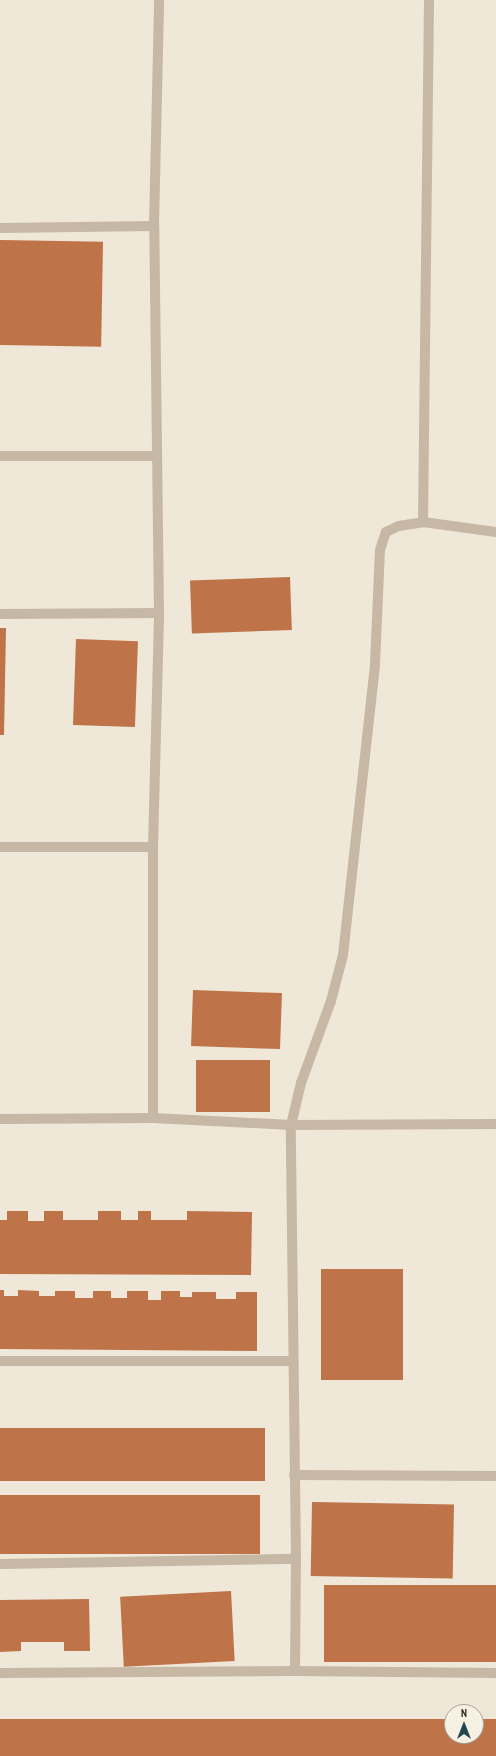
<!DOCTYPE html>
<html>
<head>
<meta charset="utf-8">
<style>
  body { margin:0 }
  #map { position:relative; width:496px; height:1756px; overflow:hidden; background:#efe7d8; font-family:"PT Sans Narrow",sans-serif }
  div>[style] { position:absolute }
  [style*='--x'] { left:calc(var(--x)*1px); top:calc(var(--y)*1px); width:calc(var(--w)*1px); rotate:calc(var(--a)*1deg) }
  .building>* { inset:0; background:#be7348; transform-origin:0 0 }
  .minor>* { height:10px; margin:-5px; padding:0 5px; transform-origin:5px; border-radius:5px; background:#c6b8a5 }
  span { translate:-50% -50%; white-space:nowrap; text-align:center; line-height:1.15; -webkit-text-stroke:3px #f7f1e4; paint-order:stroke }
  .north { position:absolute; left:444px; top:1704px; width:40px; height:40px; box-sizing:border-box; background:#f7f1e4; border:1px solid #a8a298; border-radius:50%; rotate:0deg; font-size:11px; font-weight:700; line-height:16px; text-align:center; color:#322b26 }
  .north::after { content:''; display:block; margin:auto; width:14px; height:18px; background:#1f4751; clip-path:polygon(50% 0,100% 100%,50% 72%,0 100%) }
</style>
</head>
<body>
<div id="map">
  <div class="building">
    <i style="left:0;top:240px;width:103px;height:105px;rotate:1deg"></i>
    <i style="left:290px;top:577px;width:53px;height:100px;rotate:88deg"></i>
    <i style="clip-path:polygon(0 628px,6px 628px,4px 735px,0 735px)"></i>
    <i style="left:76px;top:639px;width:62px;height:86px;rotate:2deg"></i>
    <i style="left:193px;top:990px;width:89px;height:56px;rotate:2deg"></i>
    <i style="left:196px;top:1060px;width:74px;height:52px"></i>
    <i style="clip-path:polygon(7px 1211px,28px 1211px,28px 1221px,44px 1221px,44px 1211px,63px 1211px,63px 1220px,98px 1220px,98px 1211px,121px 1211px,121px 1220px,138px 1220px,138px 1211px,151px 1211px,151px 1220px,187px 1220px,187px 1211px,252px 1212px,251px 1275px,0 1274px,0 1220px,7px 1220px)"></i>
    <i style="left:321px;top:1269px;width:82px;height:111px"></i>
    <i style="clip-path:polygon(0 1290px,4px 1290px,4px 1296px,18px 1296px,18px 1290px,39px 1291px,39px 1296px,55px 1296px,55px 1291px,75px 1291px,75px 1298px,93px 1298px,93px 1291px,111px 1291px,111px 1298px,127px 1298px,127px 1291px,148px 1291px,148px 1300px,161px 1300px,161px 1291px,180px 1291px,180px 1297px,192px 1297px,192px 1292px,216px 1292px,216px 1299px,236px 1299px,236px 1292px,257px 1292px,257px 1351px,0 1349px)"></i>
    <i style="left:0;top:1428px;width:265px;height:53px"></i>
    <i style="left:0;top:1495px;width:260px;height:59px"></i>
    <i style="left:312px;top:1502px;width:142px;height:74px;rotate:1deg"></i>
    <i style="left:324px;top:1585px;width:172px;height:77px"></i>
    <i style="left:231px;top:1591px;width:70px;height:111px;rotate:87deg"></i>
    <i style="clip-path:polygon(89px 1599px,90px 1651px,64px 1651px,64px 1642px,21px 1642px,21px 1651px,0 1652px,0 1600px)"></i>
    <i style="clip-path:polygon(0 1719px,452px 1719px,452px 1736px,476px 1736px,476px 1719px,496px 1719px,496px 1756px,0 1756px)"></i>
  </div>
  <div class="minor">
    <i style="--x:0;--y:228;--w:154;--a:-0.7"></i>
    <i style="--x:0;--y:456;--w:157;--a:0"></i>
    <i style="--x:423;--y:522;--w:522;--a:-89.34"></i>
    <i style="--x:0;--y:614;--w:159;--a:-0.4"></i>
    <i style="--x:0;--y:847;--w:153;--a:0"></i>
    <i style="--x:153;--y:1118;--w:271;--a:-90"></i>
    <i style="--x:153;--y:847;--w:234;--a:-88.5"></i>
    <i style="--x:159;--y:613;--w:387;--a:-90.7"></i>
    <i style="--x:154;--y:226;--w:226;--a:-88.7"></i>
    <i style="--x:0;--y:1119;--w:153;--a:-0.4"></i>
    <i style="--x:153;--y:1118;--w:138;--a:2.9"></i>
    <i style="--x:291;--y:1125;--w:205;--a:-0.3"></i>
    <i style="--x:0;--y:1361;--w:293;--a:0"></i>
    <i style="--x:294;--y:1475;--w:202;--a:0.3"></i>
    <i style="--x:0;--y:1564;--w:296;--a:-1"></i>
    <i style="--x:295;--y:1671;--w:112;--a:-89.5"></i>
    <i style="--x:296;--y:1559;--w:434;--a:-90.7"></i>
    <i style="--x:291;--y:1125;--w:43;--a:-76.6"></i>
    <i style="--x:301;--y:1083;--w:87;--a:-69.9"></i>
    <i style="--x:331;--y:1001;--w:48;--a:-75.4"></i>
    <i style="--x:343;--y:955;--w:293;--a:-83.7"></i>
    <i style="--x:375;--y:664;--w:114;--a:-87.5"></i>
    <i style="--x:380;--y:550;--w:19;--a:-72"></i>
    <i style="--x:386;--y:532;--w:14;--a:-25"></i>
    <i style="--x:399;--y:526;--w:24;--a:-9"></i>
    <i style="--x:423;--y:522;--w:74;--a:7.8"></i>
    <i style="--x:0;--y:1673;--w:295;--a:-0.4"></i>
    <i style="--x:295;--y:1671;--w:201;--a:0.6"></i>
  </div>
  <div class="north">N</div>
</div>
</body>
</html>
